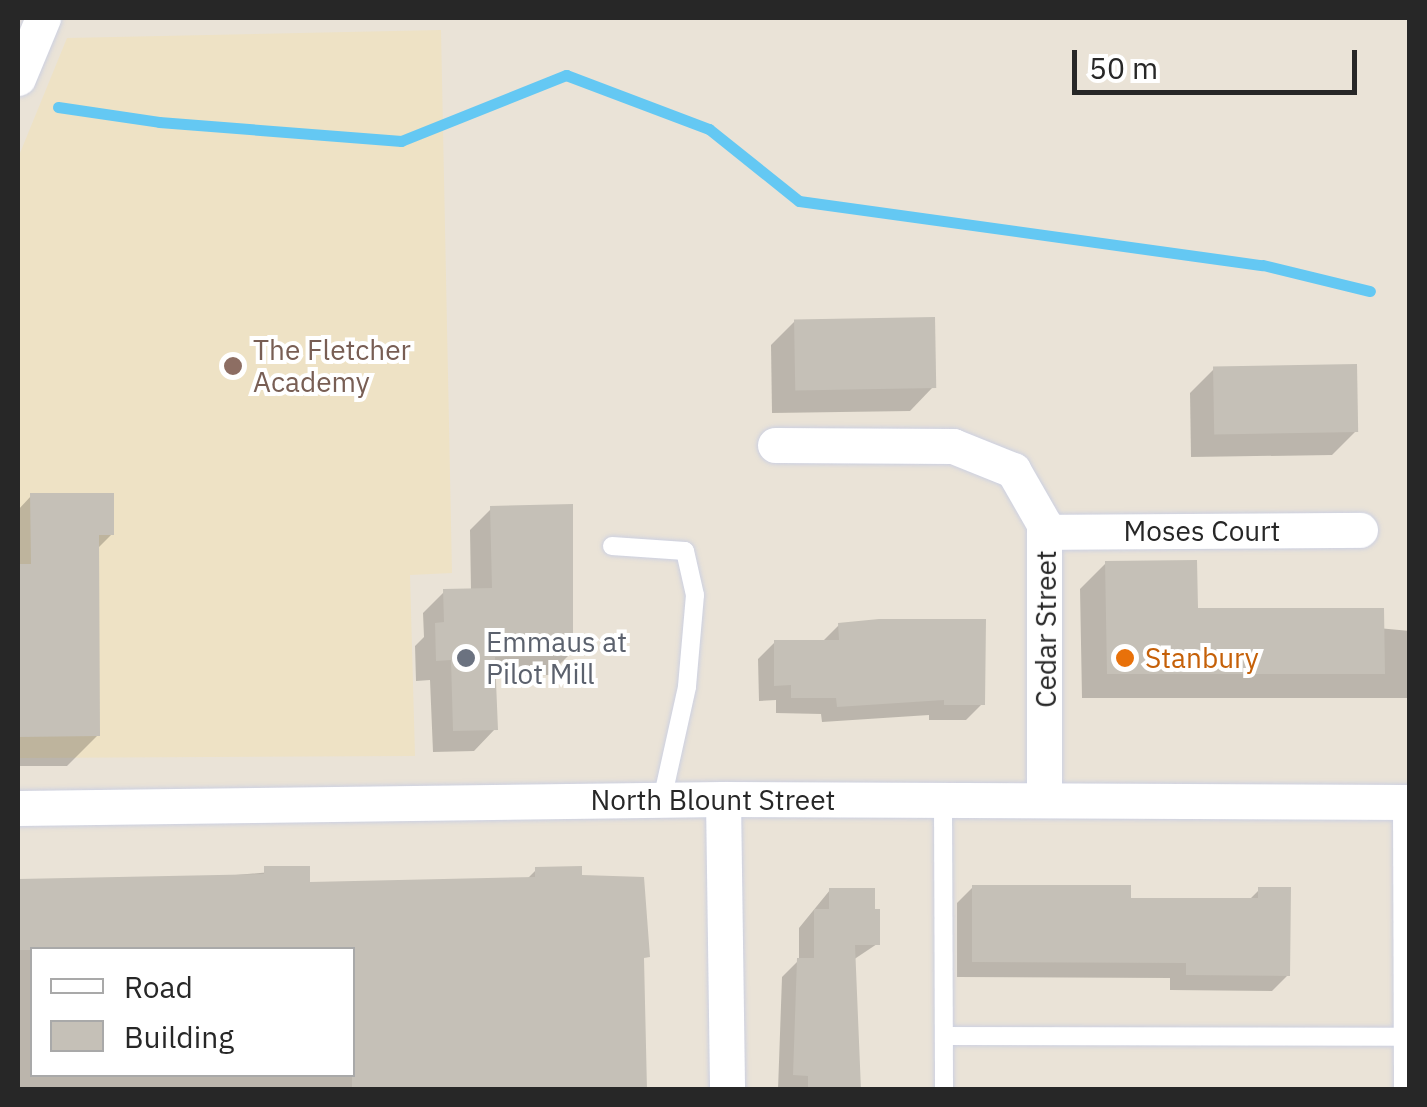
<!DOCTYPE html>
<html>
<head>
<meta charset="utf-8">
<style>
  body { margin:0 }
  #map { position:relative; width:1427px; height:1107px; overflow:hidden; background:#eae3d7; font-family:"IBM Plex Sans",sans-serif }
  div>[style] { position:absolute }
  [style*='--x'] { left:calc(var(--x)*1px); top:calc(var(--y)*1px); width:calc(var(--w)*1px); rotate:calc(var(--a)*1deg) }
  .education>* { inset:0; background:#eee2c5 }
  .shadow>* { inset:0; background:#0003 }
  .stream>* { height:11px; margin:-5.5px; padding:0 5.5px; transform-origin:5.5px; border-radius:5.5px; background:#64c8f3 }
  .building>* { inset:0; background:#c5c0b7; transform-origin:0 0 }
  .roads { filter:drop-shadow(0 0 2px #ccd0e1) drop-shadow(0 0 2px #ccd0e1) }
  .lane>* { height:18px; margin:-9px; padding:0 9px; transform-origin:9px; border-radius:9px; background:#fff }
  .street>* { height:35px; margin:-17.5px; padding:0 17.5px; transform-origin:17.5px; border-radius:17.5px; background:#fff }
  .dots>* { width:28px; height:28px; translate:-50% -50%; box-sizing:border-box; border:5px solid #fff; border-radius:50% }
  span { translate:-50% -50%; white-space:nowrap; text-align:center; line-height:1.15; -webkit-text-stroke:8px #fff; paint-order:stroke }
  .education-label { font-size:28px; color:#785e54 }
  .left { translate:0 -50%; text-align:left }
  .street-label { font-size:28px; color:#272727 }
  .worship-label { font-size:28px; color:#5b616d }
  .food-label { font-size:28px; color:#c56008 }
  .frame { position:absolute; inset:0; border:20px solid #272727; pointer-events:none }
  .legend { position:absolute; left:30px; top:947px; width:325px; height:130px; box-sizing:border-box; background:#fff; border:2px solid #a9a9a9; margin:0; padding:12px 18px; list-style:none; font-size:30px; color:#272727 }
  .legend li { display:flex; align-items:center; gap:20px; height:50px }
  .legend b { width:50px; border:2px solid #a9a9a9 }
  .scale { position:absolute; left:1072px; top:50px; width:285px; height:45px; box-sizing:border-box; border:5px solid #272727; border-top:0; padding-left:12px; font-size:30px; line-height:35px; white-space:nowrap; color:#272727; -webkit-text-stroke:8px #fff; paint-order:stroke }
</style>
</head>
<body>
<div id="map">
  <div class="education">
    <i style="clip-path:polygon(441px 30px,452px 573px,410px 575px,415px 756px,18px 758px,18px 158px,67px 38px)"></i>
  </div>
  <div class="shadow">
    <i style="clip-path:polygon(795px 321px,933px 387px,910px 411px,772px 413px,771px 345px)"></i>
    <i style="clip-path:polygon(1214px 369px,1356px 431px,1332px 455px,1191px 457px,1190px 393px)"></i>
    <i style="clip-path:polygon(31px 496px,112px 534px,97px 549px,98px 735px,67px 766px,18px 766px,18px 510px)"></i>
    <i style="clip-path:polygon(491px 509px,570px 654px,549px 675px,493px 677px,495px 729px,474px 751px,433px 752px,430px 680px,416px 681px,415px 646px,424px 637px,423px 613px,444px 592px,471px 591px,470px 530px)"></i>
    <i style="clip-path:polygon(1106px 563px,1195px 611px,1410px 631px,1410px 728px,1408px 698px,1082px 698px,1080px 589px)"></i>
    <i style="clip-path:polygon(839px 625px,982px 704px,966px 720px,929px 720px,929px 715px,822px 722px,821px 714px,776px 713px,776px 700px,759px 701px,758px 659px,775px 642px,822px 642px)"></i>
    <i style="clip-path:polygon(evenodd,307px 869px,307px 884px,526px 880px,536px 870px,647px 1090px,18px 1090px,18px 881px,131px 884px,307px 869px,32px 950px,352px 950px,352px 1074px,32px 1074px,32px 950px)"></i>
    <i style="clip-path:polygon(973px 887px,1129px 901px,1248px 901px,1259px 890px,1288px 975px,1272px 991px,1170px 990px,1170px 978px,957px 977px,957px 903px)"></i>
    <i style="clip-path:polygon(830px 890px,877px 944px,853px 960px,858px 1090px,778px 1090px,782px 977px,799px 960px,799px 928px)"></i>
  </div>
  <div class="stream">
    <i style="--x:58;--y:107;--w:102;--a:8.4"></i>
    <i style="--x:159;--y:122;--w:243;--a:4.5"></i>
    <i style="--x:401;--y:141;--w:178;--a:-21.8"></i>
    <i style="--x:566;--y:75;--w:153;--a:20.7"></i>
    <i style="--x:709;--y:129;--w:115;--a:38.7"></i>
    <i style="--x:799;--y:201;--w:468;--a:7.9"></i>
    <i style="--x:1263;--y:265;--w:110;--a:13.7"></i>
  </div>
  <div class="building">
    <i style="left:935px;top:317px;width:71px;height:141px;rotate:89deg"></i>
    <i style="left:1357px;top:364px;width:68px;height:144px;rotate:89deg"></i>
    <i style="clip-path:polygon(30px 493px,114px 493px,114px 535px,99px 535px,100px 736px,18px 737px,18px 564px,31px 564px)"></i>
    <i style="clip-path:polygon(573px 504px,573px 655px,495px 657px,498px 730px,453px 731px,451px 660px,436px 661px,435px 623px,444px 622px,443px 589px,492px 588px,490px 506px)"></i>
    <i style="clip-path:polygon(1197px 560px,1198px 608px,1384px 608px,1385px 674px,1107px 674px,1105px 561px)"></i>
    <i style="clip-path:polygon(879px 619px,986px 619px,985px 705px,944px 705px,944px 700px,837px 707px,836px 698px,791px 698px,791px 685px,774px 686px,774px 640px,839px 640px,838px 623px)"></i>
    <i style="clip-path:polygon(264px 866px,310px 866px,310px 882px,535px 877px,535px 867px,582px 866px,582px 875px,644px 877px,650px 957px,644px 958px,647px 1090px,352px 1090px,352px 950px,18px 950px,18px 879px,264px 874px)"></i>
    <i style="clip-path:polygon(972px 885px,1131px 885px,1131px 898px,1258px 898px,1258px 887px,1291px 887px,1290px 976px,1186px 975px,1186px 963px,972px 962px)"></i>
    <i style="clip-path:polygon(829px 888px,875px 888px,875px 909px,880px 909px,880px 945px,855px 945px,861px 1090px,808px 1090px,808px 1076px,793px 1075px,797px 958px,814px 958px,814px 909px,829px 909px)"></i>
  </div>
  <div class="roads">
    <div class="lane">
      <i style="--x:612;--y:546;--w:73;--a:3.9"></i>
      <i style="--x:685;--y:551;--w:45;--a:77.2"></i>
      <i style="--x:695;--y:595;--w:92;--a:95"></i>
      <i style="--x:687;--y:687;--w:116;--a:102.5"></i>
      <i style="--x:943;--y:798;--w:292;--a:89.8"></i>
      <i style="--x:1402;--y:802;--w:288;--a:89.8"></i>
      <i style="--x:944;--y:1036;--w:459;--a:0.1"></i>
    </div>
    <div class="street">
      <i style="--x:18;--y:78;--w:65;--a:-67.4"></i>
      <i style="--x:775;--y:445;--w:178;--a:0.3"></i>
      <i style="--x:953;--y:446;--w:65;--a:21.8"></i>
      <i style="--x:1013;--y:470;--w:62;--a:60.1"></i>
      <i style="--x:1044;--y:524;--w:274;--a:90"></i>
      <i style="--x:1045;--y:532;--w:315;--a:-0.4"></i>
      <i style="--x:723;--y:799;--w:291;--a:89.2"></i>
      <i style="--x:18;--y:808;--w:705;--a:-0.73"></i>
      <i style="--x:723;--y:799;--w:687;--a:0.25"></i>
    </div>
  </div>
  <div class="dots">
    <i style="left:233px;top:366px;background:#8d6e63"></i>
    <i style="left:466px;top:658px;background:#6b7280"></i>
    <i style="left:1125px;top:658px;background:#e8710a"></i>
  </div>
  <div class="education-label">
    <span class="left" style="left:253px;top:366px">The Fletcher<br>Academy</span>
  </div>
  <div class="street-label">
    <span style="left:1202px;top:531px">Moses Court</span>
    <span style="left:1046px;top:629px;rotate:-90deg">Cedar Street</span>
    <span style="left:713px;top:800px">North Blount Street</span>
  </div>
  <div class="worship-label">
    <span class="left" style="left:486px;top:658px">Emmaus at<br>Pilot Mill</span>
  </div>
  <div class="food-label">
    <span class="left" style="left:1145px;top:658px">Stanbury</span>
  </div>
  <div class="frame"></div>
  <ul class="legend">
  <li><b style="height:12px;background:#fff"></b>Road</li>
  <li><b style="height:28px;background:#c5c0b7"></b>Building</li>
  </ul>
  <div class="scale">50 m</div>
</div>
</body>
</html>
